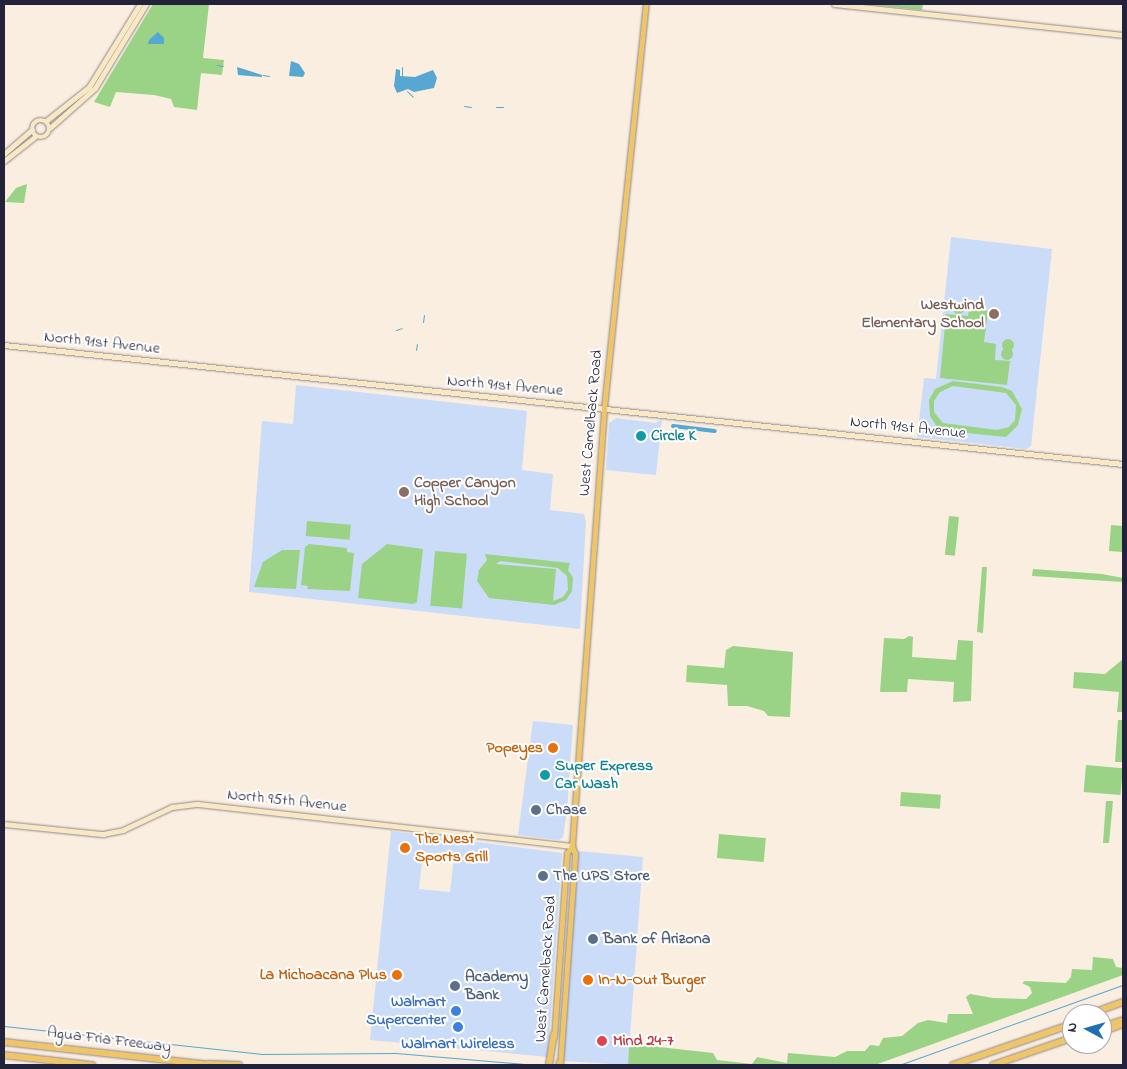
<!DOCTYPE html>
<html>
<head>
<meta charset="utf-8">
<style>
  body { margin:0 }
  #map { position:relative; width:1127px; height:1069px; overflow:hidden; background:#f9eee0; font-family:"Indie Flower",sans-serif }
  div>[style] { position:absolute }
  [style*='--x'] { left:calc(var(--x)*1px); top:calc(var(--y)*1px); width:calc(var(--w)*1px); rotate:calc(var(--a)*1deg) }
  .built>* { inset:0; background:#cbdcf9 }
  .green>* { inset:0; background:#9ad386; transform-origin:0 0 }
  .round { border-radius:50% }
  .water>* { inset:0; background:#56a7d1 }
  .stream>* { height:1px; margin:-0.5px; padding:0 0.5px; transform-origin:0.5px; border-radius:0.5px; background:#56a7d1 }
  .canal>* { height:4px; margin:-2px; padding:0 2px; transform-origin:2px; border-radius:2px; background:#56a7d1 }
  .roads { filter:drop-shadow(0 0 1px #8e888e) drop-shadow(0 0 1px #8e888e) }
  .secondary>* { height:4.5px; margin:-2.25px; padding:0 2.25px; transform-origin:2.25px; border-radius:2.25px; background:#f8e8c3 }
  .secondary>.ring { margin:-2.25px; padding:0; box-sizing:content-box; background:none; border:4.5px solid #f8e8c3; border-radius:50% }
  .primary>* { height:5px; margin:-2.5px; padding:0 2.5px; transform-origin:2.5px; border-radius:2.5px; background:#eec569 }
  .highway>* { height:5.5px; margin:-2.75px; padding:0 2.75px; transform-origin:2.75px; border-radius:2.75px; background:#eec569 }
  .dots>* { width:14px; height:14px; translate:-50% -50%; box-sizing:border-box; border:2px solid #fff; border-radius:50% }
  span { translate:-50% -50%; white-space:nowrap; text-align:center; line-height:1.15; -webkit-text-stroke:4px #fff; paint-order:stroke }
  .education-label { font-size:16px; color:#785e54; font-weight:700 }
  .right { translate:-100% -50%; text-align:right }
  .left { translate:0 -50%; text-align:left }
  .street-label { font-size:16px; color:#22223b }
  .culture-label { font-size:16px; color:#0d838f; font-weight:700 }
  .food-label { font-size:16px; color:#c56008; font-weight:700 }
  .service-label { font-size:16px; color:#4e5e75; font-weight:700 }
  .shop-label { font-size:16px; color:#366cbe; font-weight:700 }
  .health-label { font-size:16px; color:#be3a42; font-weight:700 }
  .frame { position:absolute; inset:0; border:5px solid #22223b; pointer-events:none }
  .north { position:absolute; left:1062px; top:1004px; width:50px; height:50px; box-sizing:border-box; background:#fff; border:1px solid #a7a7b1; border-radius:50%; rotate:276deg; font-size:14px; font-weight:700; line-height:20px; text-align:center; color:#22223b }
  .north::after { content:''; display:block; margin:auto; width:18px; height:22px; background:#1f6fb2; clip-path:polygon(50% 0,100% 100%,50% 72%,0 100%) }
</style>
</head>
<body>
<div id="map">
  <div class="built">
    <i style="clip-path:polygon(951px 237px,1052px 249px,1031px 446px,1026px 449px,917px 437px,924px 378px,936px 379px)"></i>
    <i style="clip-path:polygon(296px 385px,527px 411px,522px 470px,553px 474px,550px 510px,584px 514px,586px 522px,580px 629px,249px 592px,262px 421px,293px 424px)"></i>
    <i style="clip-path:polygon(616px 418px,656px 423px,662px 419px,656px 475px,606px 470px,609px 423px)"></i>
    <i style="clip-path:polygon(533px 721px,573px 725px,567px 811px,563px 837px,559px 840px,518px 835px)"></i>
    <i style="clip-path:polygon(evenodd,391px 831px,562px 853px,548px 1057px,370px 1040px,391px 831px,423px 852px,454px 856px,450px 892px,419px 889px,423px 852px)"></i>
    <i style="clip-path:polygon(579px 851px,643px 857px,628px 1065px,563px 1061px,577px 855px)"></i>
  </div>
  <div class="green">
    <i style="clip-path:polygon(153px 4px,209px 4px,203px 58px,224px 60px,222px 75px,201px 73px,197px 110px,174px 107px,171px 99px,154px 95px,116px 92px,110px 107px,94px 102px)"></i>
    <i style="clip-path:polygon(865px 4px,923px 4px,922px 10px)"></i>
    <i style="clip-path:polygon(27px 184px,24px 203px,5px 202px,16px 188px)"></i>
    <i class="round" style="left:952.5px;top:302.5px;width:11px;height:11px"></i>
    <i style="clip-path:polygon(969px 309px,988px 311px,984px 342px,996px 344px,995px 360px,1010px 361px,1007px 385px,940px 378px,946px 314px,968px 316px)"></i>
    <i class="round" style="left:1002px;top:339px;width:12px;height:12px"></i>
    <i class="round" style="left:1001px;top:348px;width:12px;height:12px"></i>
    <i style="clip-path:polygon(evenodd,953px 381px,1002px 387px,1012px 391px,1022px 409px,1018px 425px,1006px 437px,939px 430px,930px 416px,929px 400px,935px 389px,953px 381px,953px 386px,1006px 393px,1016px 405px,1015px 420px,1009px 427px,997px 430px,943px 423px,934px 412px,934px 401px,940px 392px,953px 386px)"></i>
    <i style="left:949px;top:516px;width:10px;height:39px;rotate:6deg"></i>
    <i style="left:307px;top:521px;width:44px;height:15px;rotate:5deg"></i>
    <i style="clip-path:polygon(1111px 525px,1123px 526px,1123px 552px,1109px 551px)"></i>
    <i style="clip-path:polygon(309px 544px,347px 548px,347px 552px,354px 553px,350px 591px,307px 589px,308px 586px,301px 585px,305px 547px)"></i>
    <i style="clip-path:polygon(387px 544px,423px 549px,417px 602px,413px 604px,358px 598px,362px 564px)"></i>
    <i style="clip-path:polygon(282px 550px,300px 550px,296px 589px,254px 587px,263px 562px)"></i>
    <i style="left:435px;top:551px;width:32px;height:55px;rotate:5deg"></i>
    <i style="clip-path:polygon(evenodd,485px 554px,570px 563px,568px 570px,573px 578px,572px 591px,566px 600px,554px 605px,489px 598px,477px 581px,479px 570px,487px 560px,485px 554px,500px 561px,558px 568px,567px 576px,568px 590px,563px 597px,553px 601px,556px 569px,496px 564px,500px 561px)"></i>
    <i style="clip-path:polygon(982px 567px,987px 567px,983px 633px,977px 632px)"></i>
    <i style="clip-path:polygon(1033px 569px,1102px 574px,1123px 578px,1123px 582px,1032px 576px)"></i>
    <i style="clip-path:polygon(909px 636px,913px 637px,912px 657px,956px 660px,958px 640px,973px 641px,971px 701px,953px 702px,954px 682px,908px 679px,907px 692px,880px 692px,884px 638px,904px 639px)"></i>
    <i style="clip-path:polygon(733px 646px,793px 652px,790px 717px,768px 716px,764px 711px,747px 706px,728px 706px,727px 685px,686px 682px,687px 665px,724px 668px,726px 650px)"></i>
    <i style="clip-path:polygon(1123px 659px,1123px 712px,1117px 712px,1119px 692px,1073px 688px,1074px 672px,1105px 674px)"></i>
    <i style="clip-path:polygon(1118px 720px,1123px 720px,1123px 762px,1115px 762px)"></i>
    <i style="left:1086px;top:765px;width:37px;height:27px;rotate:5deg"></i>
    <i style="left:901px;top:792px;width:40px;height:14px;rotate:4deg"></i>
    <i style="clip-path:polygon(1106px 801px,1113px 801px,1109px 843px,1103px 843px)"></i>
    <i style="left:719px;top:834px;width:47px;height:24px;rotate:5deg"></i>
    <i style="clip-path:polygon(1093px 957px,1113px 959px,1116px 967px,1123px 968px,1123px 975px,875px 1065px,628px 1065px,629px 1047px,650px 1046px,713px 1053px,717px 1060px,752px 1064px,757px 1057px,787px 1063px,788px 1053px,835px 1057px,847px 1051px,865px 1051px,870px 1045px,879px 1046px,883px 1038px,902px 1036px,918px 1023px,928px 1020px,947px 1023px,948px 1014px,973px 1014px,966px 997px,970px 994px,993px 998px,1026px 999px,1032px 993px,1030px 987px,1022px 983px,1025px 981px,1066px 983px,1071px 977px,1072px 969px,1092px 970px)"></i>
  </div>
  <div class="water">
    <i style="clip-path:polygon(158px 32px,164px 38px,164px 44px,148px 44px,149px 40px)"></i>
    <i style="clip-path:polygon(291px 61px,299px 64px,305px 73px,303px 77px,289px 76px)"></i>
    <i style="clip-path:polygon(237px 67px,262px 75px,262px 77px,238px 75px)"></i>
    <i style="clip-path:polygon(396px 69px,400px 70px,400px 76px,415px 77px,433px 70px,437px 78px,434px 88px,414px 92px,408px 89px,397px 93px,394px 86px)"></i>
  </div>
  <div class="stream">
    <i style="--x:217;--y:65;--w:6;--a:9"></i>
    <i style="--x:263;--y:75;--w:6;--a:9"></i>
    <i style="--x:402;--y:76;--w:9;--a:-90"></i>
    <i style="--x:407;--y:91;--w:8;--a:45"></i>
    <i style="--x:464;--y:106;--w:7;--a:8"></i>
    <i style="--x:496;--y:107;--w:7;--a:0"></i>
    <i style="--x:423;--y:322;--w:7;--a:-82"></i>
    <i style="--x:396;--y:330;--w:6;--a:-18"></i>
    <i style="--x:416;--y:350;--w:6;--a:-81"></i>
    <i style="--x:4;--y:1026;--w:259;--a:6.2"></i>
    <i style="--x:261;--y:1054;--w:135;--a:-0.4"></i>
    <i style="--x:396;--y:1053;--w:141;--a:4.9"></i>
    <i style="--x:899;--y:1065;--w:238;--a:-19.7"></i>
  </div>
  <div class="canal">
    <i style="--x:673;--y:426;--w:42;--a:6.8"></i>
  </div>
  <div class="roads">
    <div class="secondary">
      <i style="--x:834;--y:4;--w:291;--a:6.1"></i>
      <i class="ring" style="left:32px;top:120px;width:13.5px;height:13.5px"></i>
      <i style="--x:46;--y:121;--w:55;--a:-38.3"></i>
      <i style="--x:89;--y:87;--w:97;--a:-58.4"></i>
      <i style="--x:50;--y:128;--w:60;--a:-41.6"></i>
      <i style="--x:95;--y:88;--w:98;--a:-58.7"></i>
      <i style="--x:4;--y:154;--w:37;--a:-41"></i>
      <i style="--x:4;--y:161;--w:39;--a:-38"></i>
      <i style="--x:4;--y:345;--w:1125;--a:6.07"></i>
      <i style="--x:4;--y:824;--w:100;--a:5.8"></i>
      <i style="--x:103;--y:834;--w:20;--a:-11"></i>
      <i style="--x:123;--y:830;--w:54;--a:-25.1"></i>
      <i style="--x:172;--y:807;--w:26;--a:-7"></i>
      <i style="--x:198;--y:804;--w:376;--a:6.4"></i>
    </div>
    <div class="primary">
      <i style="--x:554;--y:1037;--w:184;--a:-86"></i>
      <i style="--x:567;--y:853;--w:9;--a:-54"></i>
      <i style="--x:560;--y:1065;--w:212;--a:-85.9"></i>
      <i style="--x:575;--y:854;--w:9;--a:-111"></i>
      <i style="--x:572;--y:846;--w:439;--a:-85.8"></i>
      <i style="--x:604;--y:408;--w:406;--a:-84.1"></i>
    </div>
    <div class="highway">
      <i style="--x:1090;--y:1014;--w:35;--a:-20"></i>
      <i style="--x:1102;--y:1027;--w:22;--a:-18"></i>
      <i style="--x:1102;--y:1032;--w:22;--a:-21"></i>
      <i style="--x:4;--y:1042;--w:208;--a:6.3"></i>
      <i style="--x:4;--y:1055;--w:89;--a:6.5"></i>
      <i style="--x:560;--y:1063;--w:2;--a:90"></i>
      <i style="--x:208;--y:1064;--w:31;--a:2"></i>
      <i style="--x:549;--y:1065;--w:30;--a:-81"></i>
      <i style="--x:953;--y:1065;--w:126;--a:-19"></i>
      <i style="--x:993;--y:1065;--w:83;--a:-18.9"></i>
    </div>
  </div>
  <div class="dots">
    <i style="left:994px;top:314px;background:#8d6e63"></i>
    <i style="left:641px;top:436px;background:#0f9aa8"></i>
    <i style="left:404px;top:492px;background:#8d6e63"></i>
    <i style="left:553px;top:748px;background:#e8710a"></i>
    <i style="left:545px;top:775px;background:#0f9aa8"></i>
    <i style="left:536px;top:810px;background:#5c6f8a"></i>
    <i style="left:405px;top:848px;background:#e8710a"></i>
    <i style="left:543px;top:876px;background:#5c6f8a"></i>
    <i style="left:593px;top:939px;background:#5c6f8a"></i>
    <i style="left:397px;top:975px;background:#e8710a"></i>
    <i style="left:588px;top:980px;background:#e8710a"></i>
    <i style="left:455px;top:986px;background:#5c6f8a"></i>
    <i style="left:456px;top:1011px;background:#3f7fe0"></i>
    <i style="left:458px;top:1027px;background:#3f7fe0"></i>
    <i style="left:602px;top:1041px;background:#e0444e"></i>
  </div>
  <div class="education-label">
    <span class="right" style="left:984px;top:314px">Westwind<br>Elementary School</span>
    <span class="left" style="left:414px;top:492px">Copper Canyon<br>High School</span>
  </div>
  <div class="street-label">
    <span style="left:102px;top:343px;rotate:6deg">North 91st Avenue</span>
    <span style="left:505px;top:386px;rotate:5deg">North 91st Avenue</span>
    <span style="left:591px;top:423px;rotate:-85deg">West Camelback Road</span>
    <span style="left:908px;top:428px;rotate:6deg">North 91st Avenue</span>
    <span style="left:287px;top:801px;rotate:6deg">North 95th Avenue</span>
    <span style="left:546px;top:969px;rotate:-86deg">West Camelback Road</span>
    <span style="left:109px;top:1040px;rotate:7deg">Agua Fria Freeway</span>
  </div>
  <div class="culture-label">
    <span class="left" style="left:651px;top:436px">Circle K</span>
    <span class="left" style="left:555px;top:775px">Super Express<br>Car Wash</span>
  </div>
  <div class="food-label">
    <span class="right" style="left:543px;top:748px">Popeyes</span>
    <span class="left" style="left:415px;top:848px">The Nest<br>Sports Grill</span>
    <span class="right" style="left:387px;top:975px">La Michoacana Plus</span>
    <span class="left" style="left:598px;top:980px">In-N-Out Burger</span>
  </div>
  <div class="service-label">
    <span class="left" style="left:546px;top:810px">Chase</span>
    <span class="left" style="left:553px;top:876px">The UPS Store</span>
    <span class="left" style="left:603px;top:939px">Bank of Arizona</span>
    <span class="left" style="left:465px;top:986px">Academy<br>Bank</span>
  </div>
  <div class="shop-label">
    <span class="right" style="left:446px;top:1011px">Walmart<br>Supercenter</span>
    <span style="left:458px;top:1044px">Walmart Wireless</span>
  </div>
  <div class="health-label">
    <span class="left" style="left:613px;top:1041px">Mind 24-7</span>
  </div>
  <div class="frame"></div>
  <div class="north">N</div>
</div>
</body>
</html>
